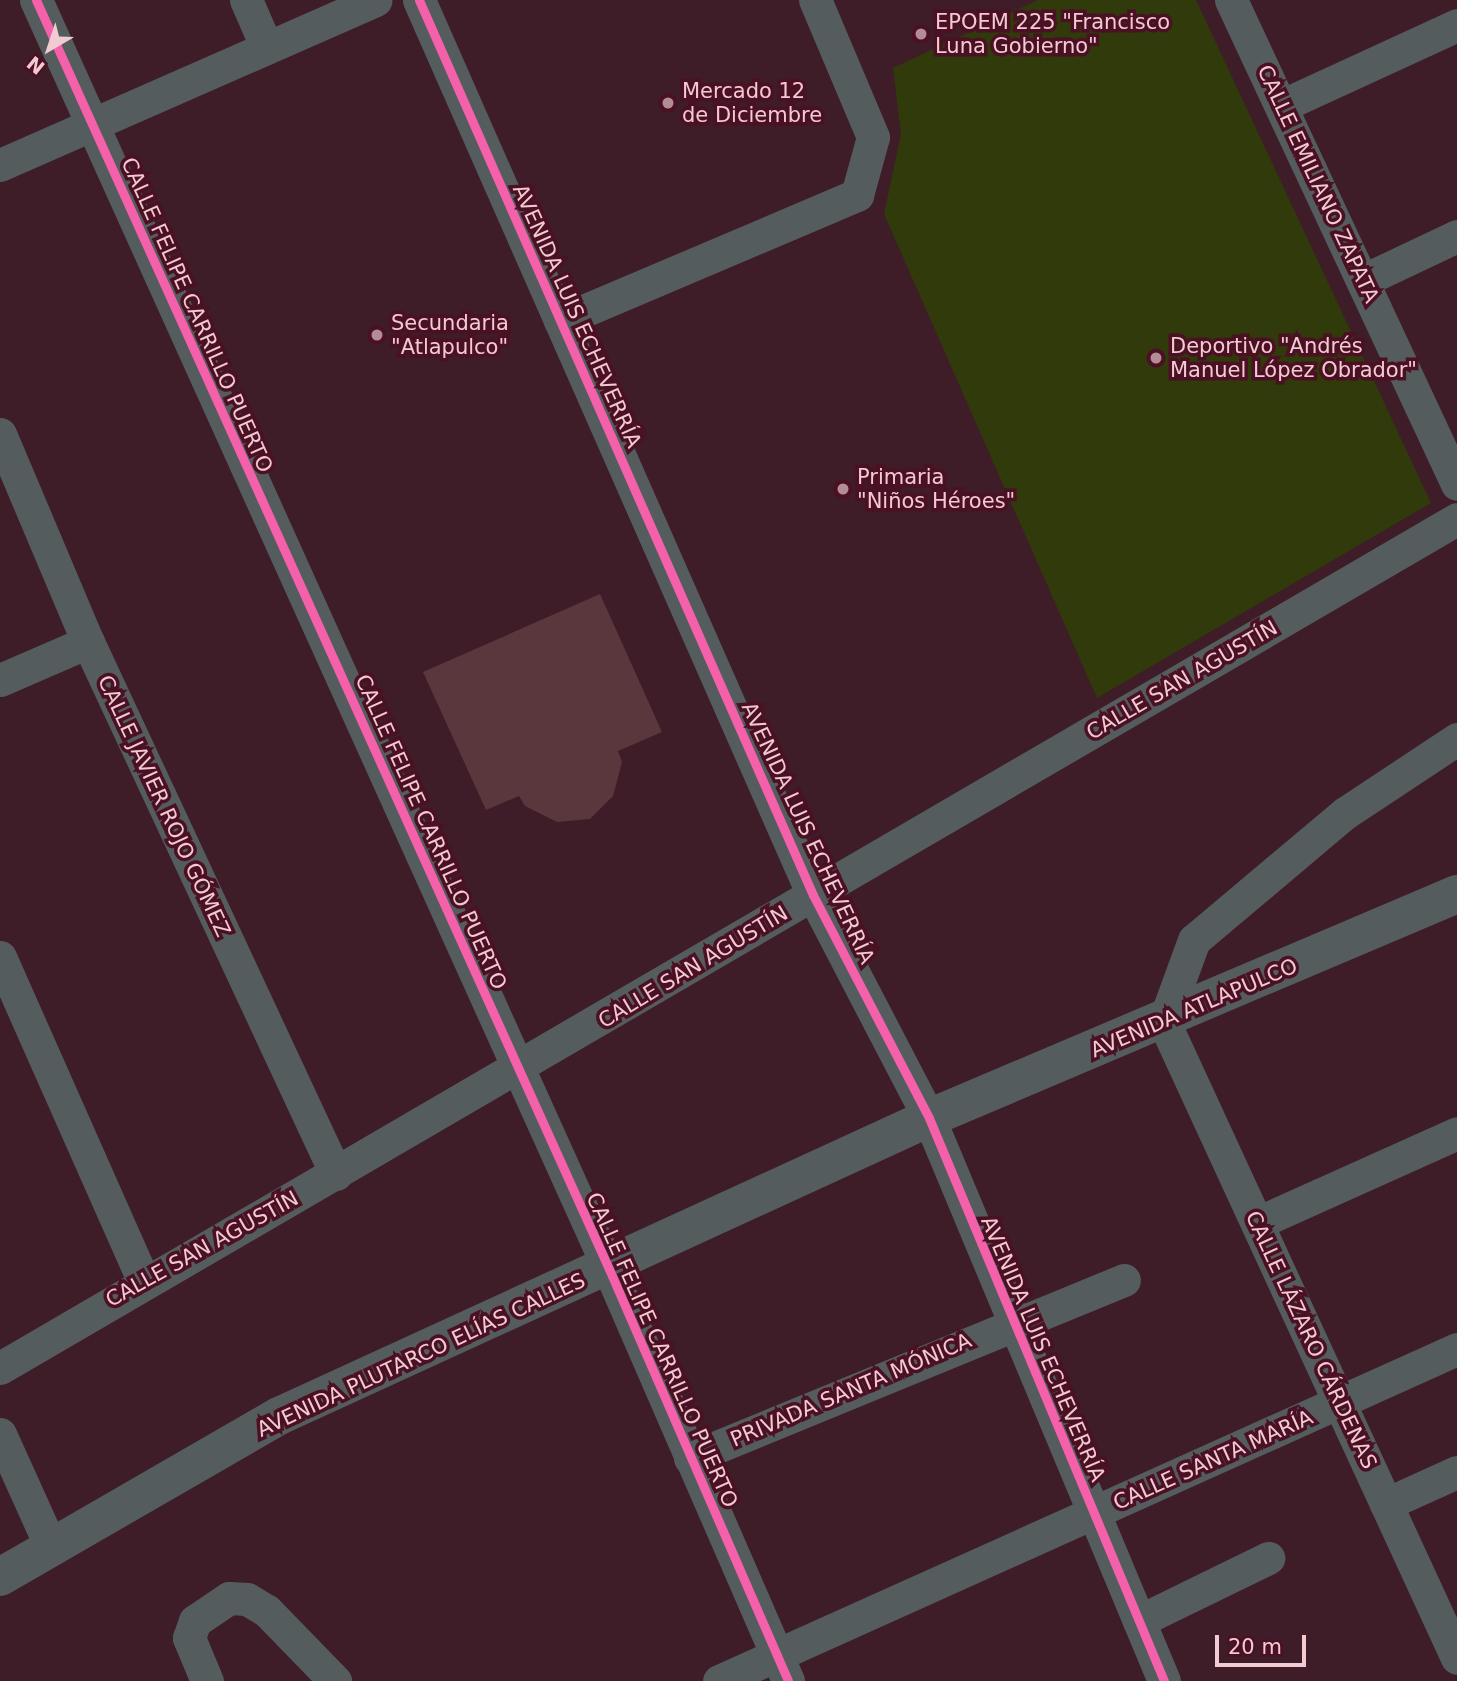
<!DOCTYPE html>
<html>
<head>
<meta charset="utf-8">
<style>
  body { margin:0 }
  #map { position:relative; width:1457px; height:1681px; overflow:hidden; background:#3e1d28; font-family:"DejaVu Sans",sans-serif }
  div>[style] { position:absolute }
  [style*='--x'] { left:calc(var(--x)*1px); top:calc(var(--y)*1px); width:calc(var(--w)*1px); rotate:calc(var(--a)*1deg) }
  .green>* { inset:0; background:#303a0a }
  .building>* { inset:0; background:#5a373c }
  .minor>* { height:33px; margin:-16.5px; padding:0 16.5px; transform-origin:16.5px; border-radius:16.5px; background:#545c5d }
  .tertiary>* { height:38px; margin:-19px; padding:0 19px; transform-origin:19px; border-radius:19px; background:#545c5d }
  .cycleway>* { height:9px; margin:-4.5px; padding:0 4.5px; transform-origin:4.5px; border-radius:4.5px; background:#f560ab }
  .dots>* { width:19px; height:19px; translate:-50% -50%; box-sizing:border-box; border:4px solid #4b1023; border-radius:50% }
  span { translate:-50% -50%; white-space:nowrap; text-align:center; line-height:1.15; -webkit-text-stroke:7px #4b1023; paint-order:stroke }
  .poi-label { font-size:21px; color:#f1cad2 }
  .left { translate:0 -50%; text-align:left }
  .street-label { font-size:21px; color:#f1cad2 }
  .north { position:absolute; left:14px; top:14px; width:70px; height:70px; -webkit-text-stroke:5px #4b1023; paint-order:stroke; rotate:219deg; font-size:19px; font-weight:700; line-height:28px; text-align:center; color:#f1cad2 }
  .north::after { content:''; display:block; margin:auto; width:24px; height:32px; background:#f1cad2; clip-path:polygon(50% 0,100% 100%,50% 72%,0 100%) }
  .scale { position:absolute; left:1215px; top:1635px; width:91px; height:32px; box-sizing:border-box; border:4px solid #f1cad2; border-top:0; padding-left:9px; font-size:21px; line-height:24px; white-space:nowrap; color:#f1cad2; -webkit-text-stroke:5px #4b1023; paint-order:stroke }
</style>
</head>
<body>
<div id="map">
  <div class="green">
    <i style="clip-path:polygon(1038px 0,1196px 0,1431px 503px,1097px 698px,884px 214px,901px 134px,893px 68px)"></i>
  </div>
  <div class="building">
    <i style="clip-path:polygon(600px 594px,662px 732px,618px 751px,622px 762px,613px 796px,590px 819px,557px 822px,525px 806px,519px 796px,486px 810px,423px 672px)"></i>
  </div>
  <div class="minor">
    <i style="--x:36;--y:0;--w:1392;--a:65.7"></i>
    <i style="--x:609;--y:1269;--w:449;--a:66.5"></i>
    <i style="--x:246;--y:0;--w:52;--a:66.4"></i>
    <i style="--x:419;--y:0;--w:978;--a:66.24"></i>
    <i style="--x:813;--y:895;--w:251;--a:62.5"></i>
    <i style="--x:929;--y:1118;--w:610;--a:67.34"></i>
    <i style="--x:1231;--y:0;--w:534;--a:64.97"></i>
    <i style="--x:1281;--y:106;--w:194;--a:-24.7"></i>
    <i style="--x:0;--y:165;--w:410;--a:-23.7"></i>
    <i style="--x:1364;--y:280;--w:103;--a:-25.3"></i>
    <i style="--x:560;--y:321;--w:323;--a:-23"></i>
    <i style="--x:857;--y:195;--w:60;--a:-74.6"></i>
    <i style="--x:873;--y:137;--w:149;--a:-112.9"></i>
    <i style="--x:0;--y:434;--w:226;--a:67.1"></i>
    <i style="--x:88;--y:642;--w:587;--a:65.01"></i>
    <i style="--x:0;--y:680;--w:96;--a:-23.4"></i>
    <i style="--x:1457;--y:739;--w:134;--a:146.5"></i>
    <i style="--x:1345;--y:813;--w:197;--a:139.9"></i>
    <i style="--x:1194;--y:940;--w:87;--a:110.1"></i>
    <i style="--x:1164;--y:1022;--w:700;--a:65.26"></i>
    <i style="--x:0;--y:957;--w:353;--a:66.1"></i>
    <i style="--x:1257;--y:1223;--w:219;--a:-24.2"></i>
    <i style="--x:0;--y:1368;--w:1686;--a:-30.23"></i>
    <i style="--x:0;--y:1434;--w:126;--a:65.7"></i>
    <i style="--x:690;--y:1458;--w:469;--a:-22.3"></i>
    <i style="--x:1386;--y:1504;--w:78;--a:-24.3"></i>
    <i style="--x:1139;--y:1621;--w:144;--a:-26"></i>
    <i style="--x:207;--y:1681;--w:47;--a:-112.7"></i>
    <i style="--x:189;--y:1638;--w:18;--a:-71"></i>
    <i style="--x:195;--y:1621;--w:41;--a:-34.1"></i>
    <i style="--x:229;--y:1598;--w:18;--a:3"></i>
    <i style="--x:247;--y:1599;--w:23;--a:31"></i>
    <i style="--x:267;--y:1611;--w:98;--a:45.8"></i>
    <i style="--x:719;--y:1681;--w:809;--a:-24.22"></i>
  </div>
  <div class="tertiary">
    <i style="--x:0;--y:1577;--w:322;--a:-30"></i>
    <i style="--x:279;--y:1416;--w:715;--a:-24.63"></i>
    <i style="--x:929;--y:1118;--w:574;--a:-22.99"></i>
  </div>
  <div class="cycleway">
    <i style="--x:36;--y:0;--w:1392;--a:65.7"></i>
    <i style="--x:609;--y:1269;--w:449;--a:66.5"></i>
    <i style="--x:419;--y:0;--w:978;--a:66.24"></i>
    <i style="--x:813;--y:895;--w:251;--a:62.5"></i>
    <i style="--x:929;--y:1118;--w:610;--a:67.34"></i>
  </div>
  <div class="dots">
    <i style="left:921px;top:34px;background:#b28d96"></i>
    <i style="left:668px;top:103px;background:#b28d96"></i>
    <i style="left:377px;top:335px;background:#b28d96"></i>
    <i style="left:1156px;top:358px;background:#b28d96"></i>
    <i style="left:843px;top:489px;background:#b28d96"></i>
  </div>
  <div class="poi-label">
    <span class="left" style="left:935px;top:34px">EPOEM 225 "Francisco<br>Luna Gobierno"</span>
    <span class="left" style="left:682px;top:103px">Mercado 12<br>de Diciembre</span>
    <span class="left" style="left:391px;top:335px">Secundaria<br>"Atlapulco"</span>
    <span class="left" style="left:1170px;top:358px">Deportivo "Andrés<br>Manuel López Obrador"</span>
    <span class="left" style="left:857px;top:489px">Primaria<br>"Niños Héroes"</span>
  </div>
  <div class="street-label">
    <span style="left:1318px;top:184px;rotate:65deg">CALLE EMILIANO ZAPATA</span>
    <span style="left:197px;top:315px;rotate:66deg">CALLE FELIPE CARRILLO PUERTO</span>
    <span style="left:577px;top:316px;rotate:66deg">AVENIDA LUIS ECHEVERRÍA</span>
    <span style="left:1182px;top:680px;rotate:-30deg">CALLE SAN AGUSTÍN</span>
    <span style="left:164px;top:806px;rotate:65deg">CALLE JAVIER ROJO GÓMEZ</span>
    <span style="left:431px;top:832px;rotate:66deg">CALLE FELIPE CARRILLO PUERTO</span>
    <span style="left:808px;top:833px;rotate:65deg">AVENIDA LUIS ECHEVERRÍA</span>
    <span style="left:693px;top:967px;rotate:-31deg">CALLE SAN AGUSTÍN</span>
    <span style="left:1194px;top:1008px;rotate:-23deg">AVENIDA ATLAPULCO</span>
    <span style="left:202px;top:1249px;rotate:-29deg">CALLE SAN AGUSTÍN</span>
    <span style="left:1311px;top:1340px;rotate:65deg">CALLE LÁZARO CÁRDENAS</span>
    <span style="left:1043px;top:1349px;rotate:67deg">AVENIDA LUIS ECHEVERRÍA</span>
    <span style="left:662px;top:1350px;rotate:66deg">CALLE FELIPE CARRILLO PUERTO</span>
    <span style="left:421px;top:1355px;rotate:-25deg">AVENIDA PLUTARCO ELÍAS CALLES</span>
    <span style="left:851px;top:1390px;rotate:-23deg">PRIVADA SANTA MÓNICA</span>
    <span style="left:1213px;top:1460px;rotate:-24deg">CALLE SANTA MARÍA</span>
  </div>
  <div class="north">N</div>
  <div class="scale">20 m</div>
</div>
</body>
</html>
